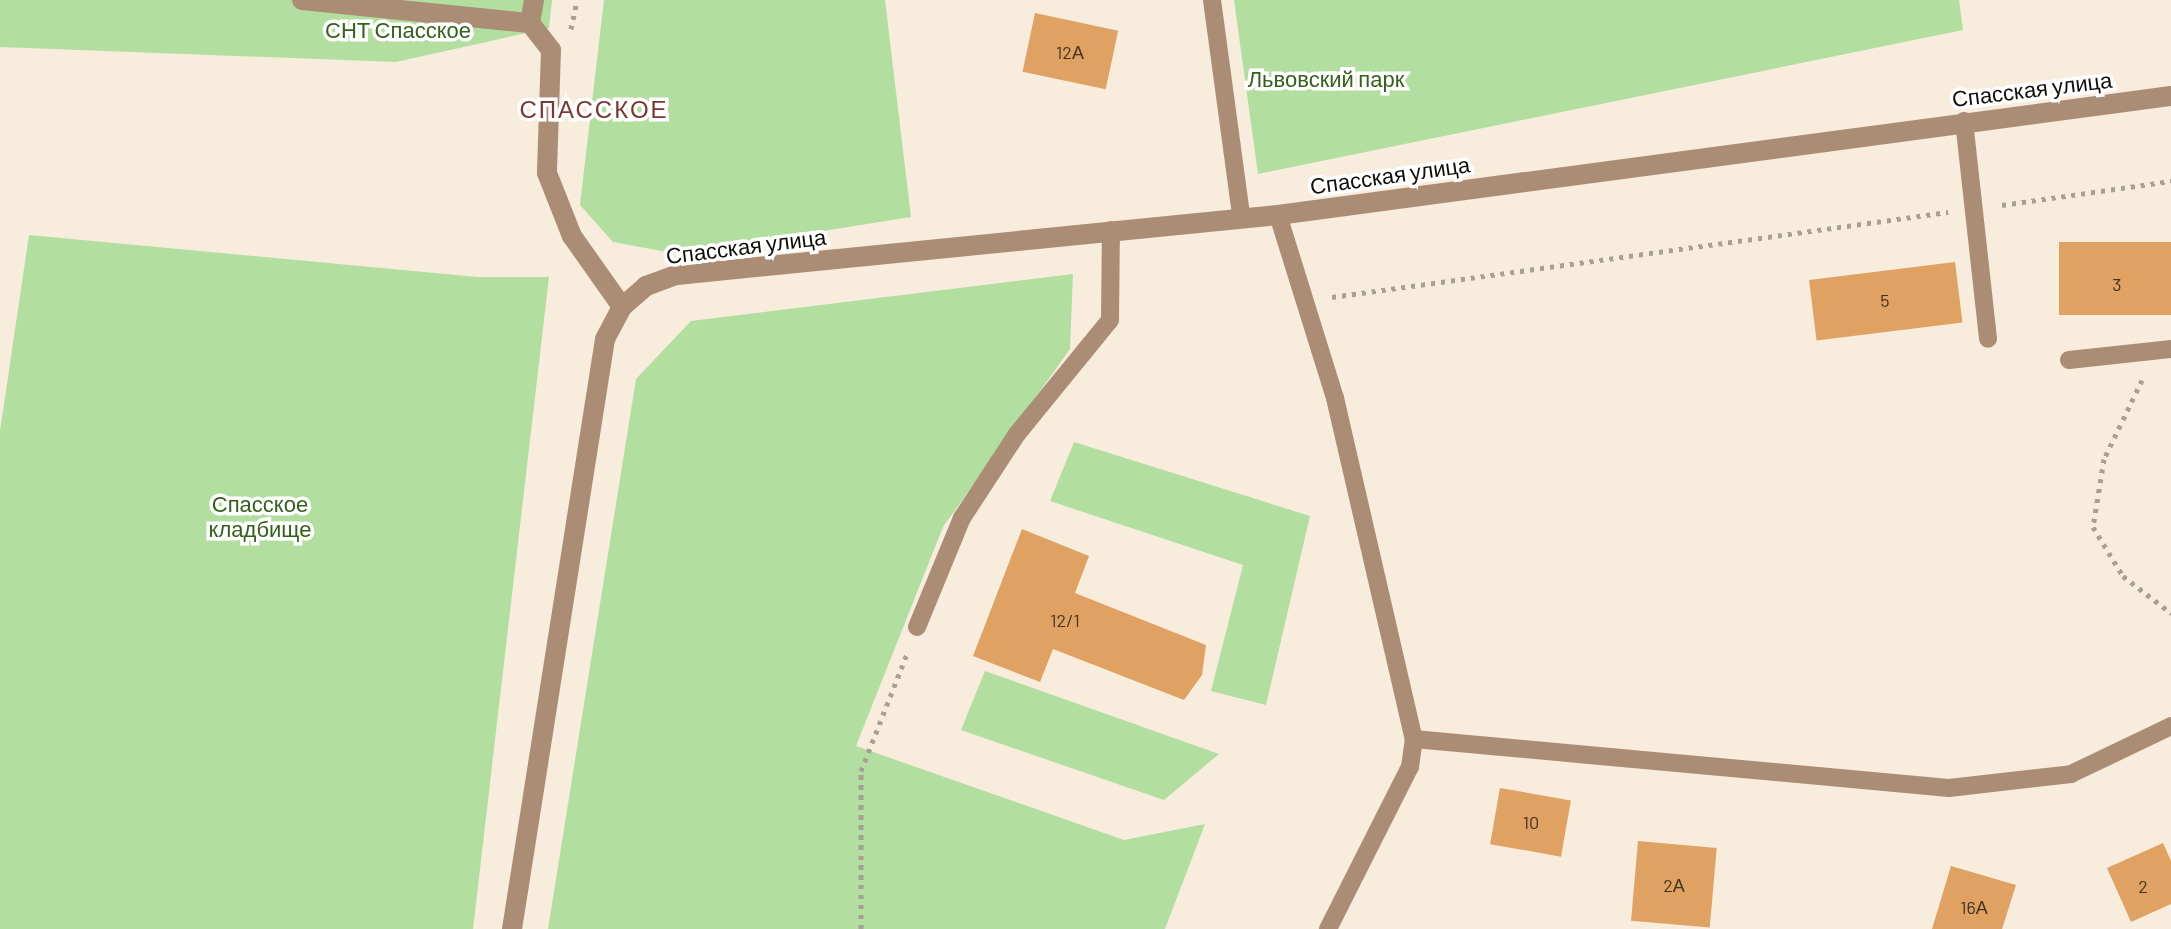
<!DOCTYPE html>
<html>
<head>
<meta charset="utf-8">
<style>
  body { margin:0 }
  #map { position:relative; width:2171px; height:929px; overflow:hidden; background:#f8ecdd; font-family:Barlow,sans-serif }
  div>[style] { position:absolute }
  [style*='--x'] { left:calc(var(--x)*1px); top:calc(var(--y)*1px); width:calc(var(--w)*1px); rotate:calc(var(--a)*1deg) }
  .green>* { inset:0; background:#b2dea0 }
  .building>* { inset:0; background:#dfa262; transform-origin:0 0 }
  .path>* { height:5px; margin-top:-2.5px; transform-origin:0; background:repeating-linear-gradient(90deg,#a9a095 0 4px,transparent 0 10px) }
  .service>* { height:18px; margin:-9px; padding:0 9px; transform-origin:9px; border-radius:9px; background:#ab8d76 }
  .minor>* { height:20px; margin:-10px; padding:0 10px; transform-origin:10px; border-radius:10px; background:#ab8d76 }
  span { translate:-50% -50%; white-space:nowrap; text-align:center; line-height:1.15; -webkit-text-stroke:7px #fff; paint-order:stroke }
  .number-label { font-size:18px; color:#44331f }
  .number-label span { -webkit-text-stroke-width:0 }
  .park-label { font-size:22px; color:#34611b }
  .street-label { font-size:22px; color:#110e09 }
  .neighbourhood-label { font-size:24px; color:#7d3630; letter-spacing:2px }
</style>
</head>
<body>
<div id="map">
  <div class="green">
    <i style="clip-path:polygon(0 0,552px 0,549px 28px,396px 62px,0 47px)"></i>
    <i style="clip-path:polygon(604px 0,885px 0,911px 217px,678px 254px,613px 242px,580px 205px)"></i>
    <i style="clip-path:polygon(1234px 0,1959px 0,1963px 30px,1258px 174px)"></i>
    <i style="clip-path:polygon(29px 235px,477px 277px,549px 277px,473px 929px,0 929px,0 431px)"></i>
    <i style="clip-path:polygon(1073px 274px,1070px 349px,943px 527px,856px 746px,1124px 840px,1205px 824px,1165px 929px,548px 929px,636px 379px,691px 321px)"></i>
    <i style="clip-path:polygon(1074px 442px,1310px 516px,1266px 705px,1211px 691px,1243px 565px,1050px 501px)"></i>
    <i style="clip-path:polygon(985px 671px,1219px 754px,1164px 800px,961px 730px)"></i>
  </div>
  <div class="building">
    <i style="left:1035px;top:13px;width:85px;height:60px;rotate:12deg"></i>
    <i style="left:2171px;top:242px;width:73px;height:112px;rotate:90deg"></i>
    <i style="left:1955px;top:262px;width:61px;height:147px;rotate:83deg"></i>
    <i style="clip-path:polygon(1022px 529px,1089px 556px,1075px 593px,1206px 645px,1202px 675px,1184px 700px,1053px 649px,1040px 682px,973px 656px)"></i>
    <i style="left:1500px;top:788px;width:72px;height:57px;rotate:10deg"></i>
    <i style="left:1638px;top:841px;width:79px;height:80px;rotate:5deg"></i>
    <i style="clip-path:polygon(2163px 843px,2171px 861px,2171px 904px,2131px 922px,2107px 868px)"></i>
    <i style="clip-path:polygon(1951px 866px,2016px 885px,2002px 929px,1932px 929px)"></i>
  </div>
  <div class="path">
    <i style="--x:571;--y:29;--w:30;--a:-78"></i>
    <i style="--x:2002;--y:205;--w:171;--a:-8.1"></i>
    <i style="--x:1332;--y:297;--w:622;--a:-7.86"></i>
    <i style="--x:2142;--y:380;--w:88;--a:115.7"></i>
    <i style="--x:2104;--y:459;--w:69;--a:99.2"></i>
    <i style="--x:2093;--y:527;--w:57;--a:58.5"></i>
    <i style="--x:2123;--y:576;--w:61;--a:37.6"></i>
    <i style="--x:861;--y:929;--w:158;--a:-90"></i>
    <i style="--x:861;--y:771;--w:129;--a:-68.6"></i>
  </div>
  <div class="service">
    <i style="--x:1212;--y:0;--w:217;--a:82.3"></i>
    <i style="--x:1964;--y:121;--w:219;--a:83.7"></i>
    <i style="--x:1278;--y:215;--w:192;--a:72.7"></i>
    <i style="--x:1335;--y:398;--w:350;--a:77"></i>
    <i style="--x:1414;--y:739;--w:537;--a:5.23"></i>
    <i style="--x:1949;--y:788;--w:123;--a:-6.5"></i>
    <i style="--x:2071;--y:774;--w:111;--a:-25.6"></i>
    <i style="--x:2069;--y:360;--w:103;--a:-6.2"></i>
    <i style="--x:917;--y:627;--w:118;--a:-67.6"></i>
    <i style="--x:962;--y:518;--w:100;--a:-56.8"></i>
    <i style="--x:1017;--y:434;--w:147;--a:-50.8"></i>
    <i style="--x:1110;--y:320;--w:90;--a:-89.4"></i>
    <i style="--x:1328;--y:929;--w:182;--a:-63.2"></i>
    <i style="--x:1410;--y:767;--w:28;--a:-82"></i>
  </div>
  <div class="minor">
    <i style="--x:302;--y:0;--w:229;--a:5.8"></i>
    <i style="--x:530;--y:23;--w:34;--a:52"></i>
    <i style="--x:551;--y:50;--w:123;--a:91.9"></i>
    <i style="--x:547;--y:173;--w:68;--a:68.4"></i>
    <i style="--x:572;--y:236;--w:87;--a:54.8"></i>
    <i style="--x:530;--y:23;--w:23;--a:-80"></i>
    <i style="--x:512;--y:929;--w:597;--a:-81.04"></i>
    <i style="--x:605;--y:339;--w:36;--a:-62"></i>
    <i style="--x:622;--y:307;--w:32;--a:-41"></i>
    <i style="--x:646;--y:286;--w:33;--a:-20"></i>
    <i style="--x:677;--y:275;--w:604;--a:-5.7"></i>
    <i style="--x:1278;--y:215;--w:901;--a:-7.59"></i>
  </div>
  <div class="number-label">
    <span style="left:1070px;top:52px">12А</span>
    <span style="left:2117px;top:284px">3</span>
    <span style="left:1885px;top:300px">5</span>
    <span style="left:1065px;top:620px">12/1</span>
    <span style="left:1531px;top:822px">10</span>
    <span style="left:1674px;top:885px">2А</span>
    <span style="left:2143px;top:886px">2</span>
    <span style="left:1974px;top:907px">16А</span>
  </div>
  <div class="park-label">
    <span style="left:398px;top:30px">СНТ Спасское</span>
    <span style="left:1326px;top:79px">Львовский парк</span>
    <span style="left:260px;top:516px">Спасское<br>кладбище</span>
  </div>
  <div class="street-label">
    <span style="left:2032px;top:89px;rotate:-7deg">Спасская улица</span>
    <span style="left:1390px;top:175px;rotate:-8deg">Спасская улица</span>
    <span style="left:746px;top:246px;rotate:-7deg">Спасская улица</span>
  </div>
  <div class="neighbourhood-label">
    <span style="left:594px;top:109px">СПАССКОЕ</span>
  </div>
</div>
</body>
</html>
